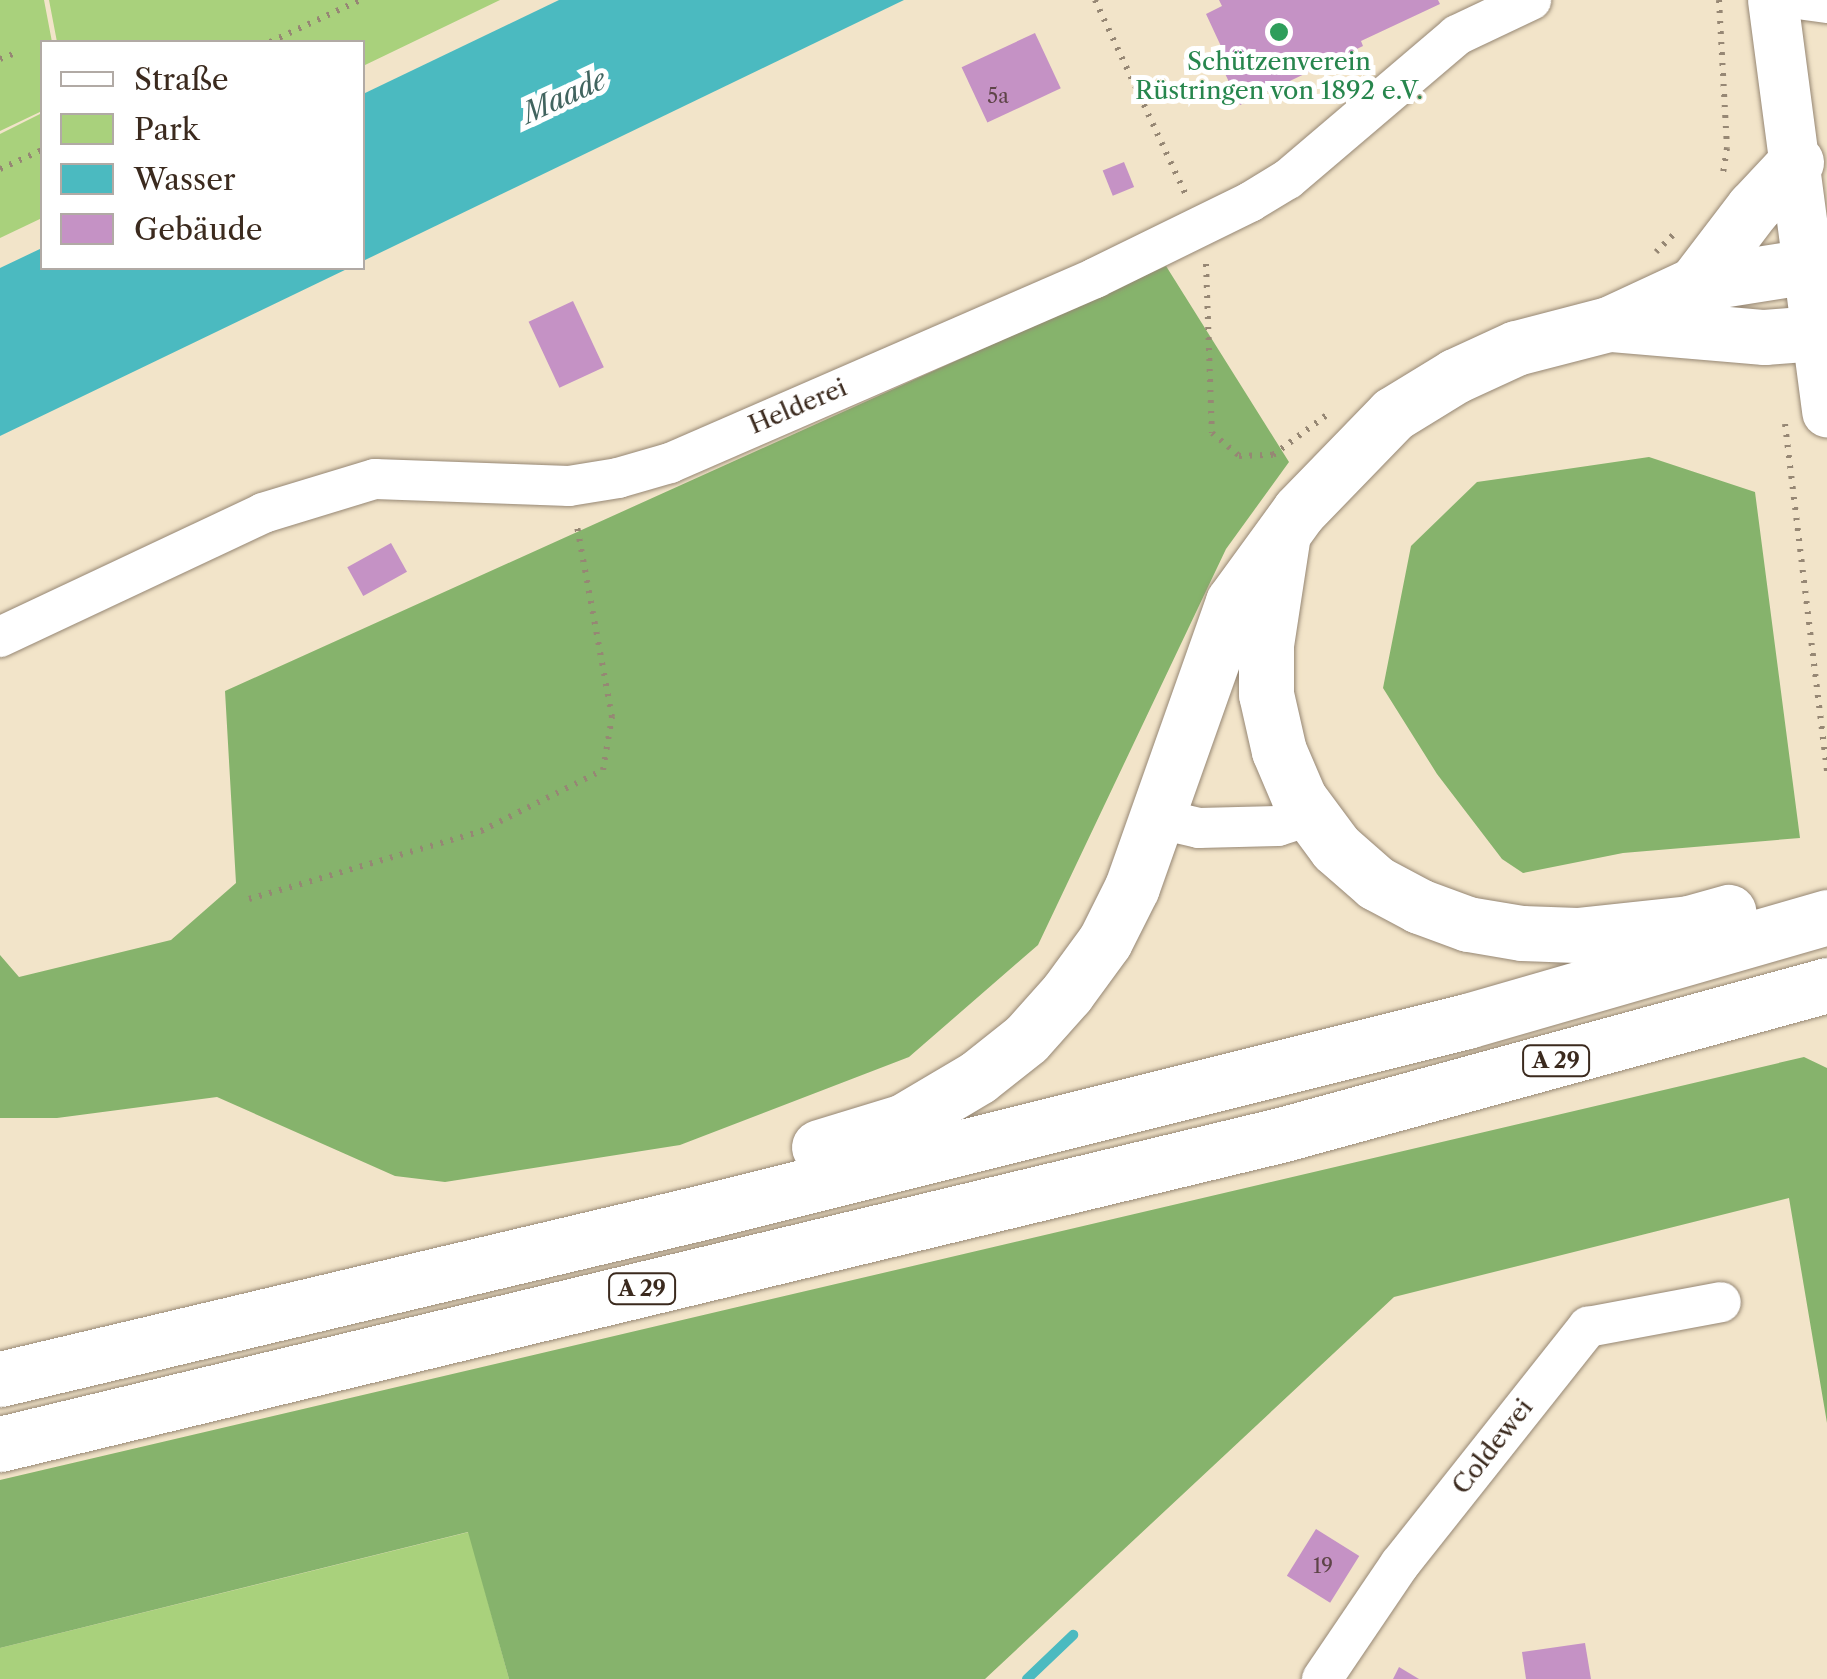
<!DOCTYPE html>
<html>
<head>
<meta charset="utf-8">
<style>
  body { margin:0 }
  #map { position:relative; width:1827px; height:1679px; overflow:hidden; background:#f2e4c9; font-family:"Libre Caslon Text",serif }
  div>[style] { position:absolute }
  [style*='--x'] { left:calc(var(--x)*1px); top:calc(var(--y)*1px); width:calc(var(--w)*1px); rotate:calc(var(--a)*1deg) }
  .green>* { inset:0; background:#a9d17c }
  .forest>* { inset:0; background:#86b36c }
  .water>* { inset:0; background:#4bbac0 }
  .stream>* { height:10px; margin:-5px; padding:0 5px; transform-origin:5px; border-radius:5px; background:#4bbac0 }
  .building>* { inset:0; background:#c592c5; transform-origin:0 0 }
  .path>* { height:6px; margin-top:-3px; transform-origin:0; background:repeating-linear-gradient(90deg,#968774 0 2.5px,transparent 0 10.5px) }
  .roads { filter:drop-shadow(0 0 2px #968774) drop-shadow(0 0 2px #968774) }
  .minor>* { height:40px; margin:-20px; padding:0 20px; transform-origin:20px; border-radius:20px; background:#fff }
  .major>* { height:50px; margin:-25px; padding:0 25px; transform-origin:25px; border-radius:25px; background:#fff }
  .highway>* { height:55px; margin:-27.5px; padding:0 27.5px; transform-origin:27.5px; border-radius:27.5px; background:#fff }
  .dots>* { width:28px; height:28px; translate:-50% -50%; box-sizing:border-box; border:5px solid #fff; border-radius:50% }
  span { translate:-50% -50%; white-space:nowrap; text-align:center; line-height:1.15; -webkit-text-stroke:10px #fff; paint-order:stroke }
  .number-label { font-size:20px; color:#5e4448 }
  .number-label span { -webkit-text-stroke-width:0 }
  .shield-label span { padding:2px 8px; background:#fff; border:2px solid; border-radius:8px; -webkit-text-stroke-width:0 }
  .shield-label { font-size:22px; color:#3b2a1e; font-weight:700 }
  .leisure-label { font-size:25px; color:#27864d }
  .street-label { font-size:25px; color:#3b2a1e }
  .water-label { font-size:28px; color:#41645f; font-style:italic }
  .legend { position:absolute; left:40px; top:40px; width:325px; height:230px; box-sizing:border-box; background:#fff; border:2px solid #b1aaa5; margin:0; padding:12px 18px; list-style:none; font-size:30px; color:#3b2a1e }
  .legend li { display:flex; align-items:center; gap:20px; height:50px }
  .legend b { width:50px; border:2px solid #b1aaa5 }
</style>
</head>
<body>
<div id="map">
  <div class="green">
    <i style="clip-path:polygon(0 0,44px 0,52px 42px,42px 42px,42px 111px,0 131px)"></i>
    <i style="clip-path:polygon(49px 0,500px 0,363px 66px,362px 42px,57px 42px)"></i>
    <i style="clip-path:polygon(42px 113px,42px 218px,0 238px,0 134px)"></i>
    <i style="clip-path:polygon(469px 1532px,509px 1679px,0 1679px,0 1648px)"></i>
  </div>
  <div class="forest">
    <i style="clip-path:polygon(1166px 266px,1289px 462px,1226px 549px,1038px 945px,909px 1057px,680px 1145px,445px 1182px,395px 1176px,217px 1097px,57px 1118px,0 1118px,0 955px,19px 977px,171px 940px,236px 883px,225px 691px)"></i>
    <i style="clip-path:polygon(1649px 457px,1755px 492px,1800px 838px,1623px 853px,1523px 873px,1502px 859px,1437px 774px,1383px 688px,1411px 546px,1477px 482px)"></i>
    <i style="clip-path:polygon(1804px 1057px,1827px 1068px,1827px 1423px,1789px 1198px,1394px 1297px,985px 1679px,509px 1679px,468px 1532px,0 1648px,0 1480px)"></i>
  </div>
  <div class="water">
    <i style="clip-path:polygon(559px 0,904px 0,363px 261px,363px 94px)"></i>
    <i style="clip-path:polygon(42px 248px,42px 268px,349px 268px,0 436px,0 268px)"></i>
  </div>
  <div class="stream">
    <i style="--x:1027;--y:1679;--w:64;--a:-43.7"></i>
  </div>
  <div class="building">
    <i style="clip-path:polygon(1219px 0,1438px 0,1440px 4px,1361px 41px,1363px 46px,1240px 105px,1219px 61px,1226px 57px,1206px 14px,1222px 6px)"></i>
    <i style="left:1035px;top:33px;width:61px;height:81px;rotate:65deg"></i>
    <i style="left:1124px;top:162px;width:27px;height:23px;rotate:68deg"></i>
    <i style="left:573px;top:301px;width:73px;height:49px;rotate:65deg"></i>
    <i style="left:391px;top:543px;width:33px;height:50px;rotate:61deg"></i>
    <i style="left:1316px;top:1529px;width:51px;height:55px;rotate:32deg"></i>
    <i style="clip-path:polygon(1585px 1643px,1591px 1679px,1526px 1679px,1522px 1652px)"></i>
    <i style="clip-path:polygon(1399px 1667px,1419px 1679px,1393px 1679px)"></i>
  </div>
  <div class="path">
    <i style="--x:1095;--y:0;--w:215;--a:65"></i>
    <i style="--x:1719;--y:0;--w:148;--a:86.9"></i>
    <i style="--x:1727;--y:148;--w:30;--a:99"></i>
    <i style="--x:270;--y:42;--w:99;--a:-25"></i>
    <i style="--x:0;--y:59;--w:14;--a:-21"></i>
    <i style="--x:0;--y:169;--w:46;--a:-24.3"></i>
    <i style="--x:1656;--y:252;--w:27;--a:-45"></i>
    <i style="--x:1206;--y:264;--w:169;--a:88"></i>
    <i style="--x:1212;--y:433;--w:35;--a:40"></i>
    <i style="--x:1239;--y:456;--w:34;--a:-2"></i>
    <i style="--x:1273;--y:455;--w:69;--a:-36.7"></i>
    <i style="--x:1785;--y:424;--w:351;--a:83.1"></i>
    <i style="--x:249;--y:899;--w:242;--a:-16.3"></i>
    <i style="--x:481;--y:831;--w:136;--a:-26.6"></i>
    <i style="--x:603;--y:770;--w:54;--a:-80.4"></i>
    <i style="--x:612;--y:717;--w:199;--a:-100.4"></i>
  </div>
  <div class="roads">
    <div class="minor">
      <i style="--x:1805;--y:0;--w:22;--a:8"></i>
      <i style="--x:0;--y:637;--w:291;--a:-25.2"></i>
      <i style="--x:263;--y:513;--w:117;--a:-16.9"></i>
      <i style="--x:375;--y:479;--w:194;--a:2.1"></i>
      <i style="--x:569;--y:486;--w:50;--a:-9.3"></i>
      <i style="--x:618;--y:478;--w:54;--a:-16.1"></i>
      <i style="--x:670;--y:463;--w:464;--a:-23.5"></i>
      <i style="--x:1095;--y:278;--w:173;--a:-26.1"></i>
      <i style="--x:1250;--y:202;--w:44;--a:-31.2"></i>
      <i style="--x:1288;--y:179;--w:222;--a:-40.4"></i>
      <i style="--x:1457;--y:35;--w:82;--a:-25.3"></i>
      <i style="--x:1156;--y:818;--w:44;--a:13.1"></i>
      <i style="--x:1199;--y:828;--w:79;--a:-1.5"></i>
      <i style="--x:1278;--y:826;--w:36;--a:-18"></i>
      <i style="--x:1322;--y:1679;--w:139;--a:-55.9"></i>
      <i style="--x:1400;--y:1564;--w:303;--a:-51.6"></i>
      <i style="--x:1588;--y:1327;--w:135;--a:-10.6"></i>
    </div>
    <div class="major">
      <i style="--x:1773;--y:0;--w:416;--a:82.5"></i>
    </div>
    <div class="highway">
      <i style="--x:1695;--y:284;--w:96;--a:-52.7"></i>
      <i style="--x:1753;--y:208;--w:63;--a:-46.9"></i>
      <i style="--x:1612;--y:324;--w:153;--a:4.9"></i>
      <i style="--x:1764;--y:337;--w:53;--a:-4.3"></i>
      <i style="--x:1282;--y:540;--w:105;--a:98.7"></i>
      <i style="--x:1266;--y:644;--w:50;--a:90"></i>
      <i style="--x:1266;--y:694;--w:58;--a:77.2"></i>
      <i style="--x:1279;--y:751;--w:51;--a:66.9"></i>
      <i style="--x:1299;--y:798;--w:62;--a:53.5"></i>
      <i style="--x:1336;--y:848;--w:53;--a:41.2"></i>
      <i style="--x:1376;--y:883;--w:49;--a:28.1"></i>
      <i style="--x:1419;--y:906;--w:52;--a:20.2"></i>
      <i style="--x:1468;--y:924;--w:55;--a:9.5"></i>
      <i style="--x:1522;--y:933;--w:55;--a:2.1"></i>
      <i style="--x:1577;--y:935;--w:113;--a:-6.1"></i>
      <i style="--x:1689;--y:923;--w:41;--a:-15.8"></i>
      <i style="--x:819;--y:1147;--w:89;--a:-17"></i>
      <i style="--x:904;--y:1121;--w:86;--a:-30.7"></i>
      <i style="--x:978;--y:1077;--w:61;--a:-38.4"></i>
      <i style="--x:1026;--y:1039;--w:62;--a:-48.3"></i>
      <i style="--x:1067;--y:993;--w:64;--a:-53.8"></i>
      <i style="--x:1105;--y:941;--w:60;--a:-63.4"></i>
      <i style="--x:1132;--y:887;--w:302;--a:-70.5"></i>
      <i style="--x:1233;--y:602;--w:112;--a:-54"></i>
      <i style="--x:1299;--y:511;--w:135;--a:-45.9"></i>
      <i style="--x:1393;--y:414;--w:73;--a:-31.5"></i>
      <i style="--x:1455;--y:376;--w:67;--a:-24.7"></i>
      <i style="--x:1516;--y:348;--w:96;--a:-14.5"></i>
      <i style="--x:1609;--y:324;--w:95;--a:-24.9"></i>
      <i style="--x:1695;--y:284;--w:115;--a:-9"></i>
      <i style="--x:0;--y:1379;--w:714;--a:-13.36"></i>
      <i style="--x:695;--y:1214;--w:796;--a:-14.04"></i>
      <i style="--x:1467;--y:1021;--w:375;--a:-16.1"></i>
      <i style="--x:0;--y:1444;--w:1321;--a:-13.57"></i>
      <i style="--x:1284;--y:1134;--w:563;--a:-15.34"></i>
    </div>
  </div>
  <div class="dots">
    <i style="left:1279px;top:32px;background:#2e9e5b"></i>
  </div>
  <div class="number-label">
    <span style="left:998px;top:96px">5a</span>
    <span style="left:1323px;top:1566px">19</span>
  </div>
  <div class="shield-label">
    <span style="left:1556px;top:1061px">A 29</span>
    <span style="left:642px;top:1289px">A 29</span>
  </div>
  <div class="leisure-label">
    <span style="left:1279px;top:77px">Schützenverein<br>Rüstringen von 1892 e.V.</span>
  </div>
  <div class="street-label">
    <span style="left:798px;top:407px;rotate:-23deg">Helderei</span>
    <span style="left:1493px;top:1447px;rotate:-52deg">Coldewei</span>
  </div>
  <div class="water-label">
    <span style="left:564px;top:96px;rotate:-25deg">Maade</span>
  </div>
  <ul class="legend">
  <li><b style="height:12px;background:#fff"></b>Straße</li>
  <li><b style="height:28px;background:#a9d17c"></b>Park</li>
  <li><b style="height:28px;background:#4bbac0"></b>Wasser</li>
  <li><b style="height:28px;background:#c592c5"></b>Gebäude</li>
  </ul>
</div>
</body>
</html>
